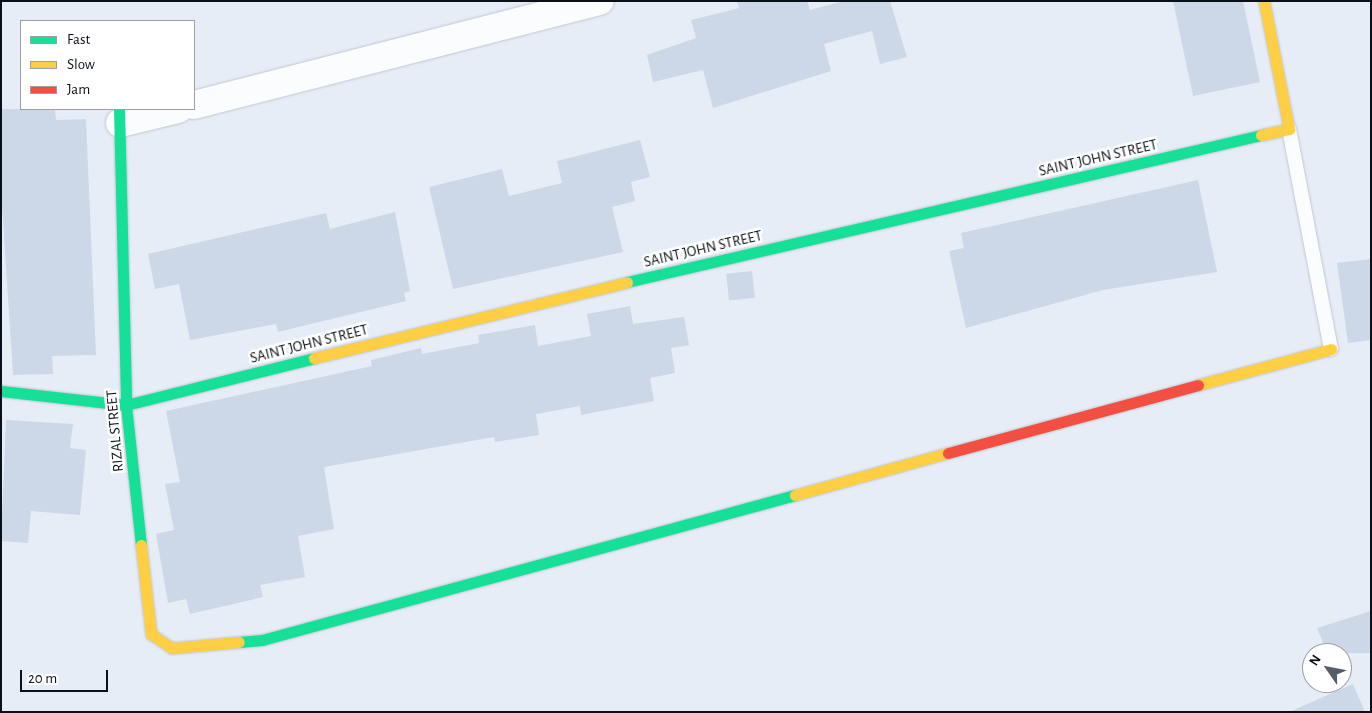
<!DOCTYPE html>
<html>
<head>
<meta charset="utf-8">
<style>
  body { margin:0 }
  #map { position:relative; width:1372px; height:713px; overflow:hidden; background:#e6edf6; font-family:"Alegreya Sans",sans-serif }
  div>[style] { position:absolute }
  [style*='--x'] { left:calc(var(--x)*1px); top:calc(var(--y)*1px); width:calc(var(--w)*1px); rotate:calc(var(--a)*1deg) }
  .building>* { inset:0; background:#ccd8e7; transform-origin:0 0 }
  .roads { filter:drop-shadow(0 0 1px #c0c6d0) drop-shadow(0 0 1px #c0c6d0) }
  .lane>* { height:14px; margin:-7px; padding:0 7px; transform-origin:7px; border-radius:7px; background:#fbfcfe }
  .street>* { height:28px; margin:-14px; padding:0 14px; transform-origin:14px; border-radius:14px; background:#fbfcfe }
  .fast>* { height:11px; margin:-5.5px; padding:0 5.5px; transform-origin:5.5px; border-radius:5.5px; background:#16e098 }
  .slow>* { height:11px; margin:-5.5px; padding:0 5.5px; transform-origin:5.5px; border-radius:5.5px; background:#ffcf43 }
  .jam>* { height:11px; margin:-5.5px; padding:0 5.5px; transform-origin:5.5px; border-radius:5.5px; background:#f24e42 }
  span { translate:-50% -50%; white-space:nowrap; text-align:center; line-height:1.15; -webkit-text-stroke:5px #fff; paint-order:stroke }
  .street-label { font-size:15px; color:#091019 }
  .frame { position:absolute; inset:0; border:2px solid #091019; pointer-events:none }
  .legend { position:absolute; left:20px; top:20px; width:175px; height:90px; box-sizing:border-box; background:#fff; border:1px solid #9d9fa3; margin:0; padding:6px 9px; list-style:none; font-size:15px; color:#091019 }
  .legend li { display:flex; align-items:center; gap:10px; height:25px }
  .legend b { width:25px; border:1px solid #9d9fa3 }
  .north { position:absolute; left:1302px; top:643px; width:50px; height:50px; box-sizing:border-box; background:#fff; border:1px solid #9d9fa3; border-radius:50%; rotate:303deg; font-size:14px; font-weight:700; line-height:20px; text-align:center; color:#091019 }
  .north::after { content:''; display:block; margin:auto; width:18px; height:22px; background:#565d66; clip-path:polygon(50% 0,100% 100%,50% 72%,0 100%) }
  .scale { position:absolute; left:20px; top:670px; width:88px; height:22px; box-sizing:border-box; border:2px solid #091019; border-top:0; padding-left:6px; font-size:15px; line-height:18px; white-space:nowrap; color:#091019; -webkit-text-stroke:4px #fff; paint-order:stroke }
</style>
</head>
<body>
<div id="map">
  <div class="building">
    <i style="clip-path:polygon(737px 1px,807px 1px,810px 10px,844px 1px,890px 1px,907px 57px,880px 64px,872px 31px,824px 44px,831px 71px,713px 108px,703px 70px,653px 82px,647px 55px,696px 38px,691px 20px,739px 8px)"></i>
    <i style="clip-path:polygon(1173px 1px,1243px 1px,1260px 82px,1193px 96px)"></i>
    <i style="clip-path:polygon(1px 109px,55px 109px,56px 120px,86px 119px,96px 355px,52px 356px,53px 374px,13px 375px,1px 190px)"></i>
    <i style="clip-path:polygon(640px 140px,650px 177px,631px 182px,635px 201px,612px 207px,623px 252px,453px 289px,429px 187px,502px 169px,509px 196px,562px 183px,557px 161px)"></i>
    <i style="clip-path:polygon(1198px 180px,1217px 272px,1103px 290px,966px 328px,949px 251px,964px 248px,961px 233px)"></i>
    <i style="clip-path:polygon(395px 212px,410px 291px,404px 293px,406px 301px,278px 332px,276px 324px,190px 340px,179px 284px,155px 289px,148px 254px,326px 213px,330px 229px)"></i>
    <i style="clip-path:polygon(1371px 259px,1371px 340px,1348px 343px,1337px 263px)"></i>
    <i style="left:752px;top:271px;width:27px;height:26px;rotate:84deg"></i>
    <i style="clip-path:polygon(630px 306px,633px 324px,684px 317px,689px 345px,671px 348px,675px 373px,650px 378px,654px 401px,581px 415px,580px 406px,536px 414px,539px 435px,495px 442px,494px 437px,324px 467px,334px 529px,298px 536px,305px 577px,260px 585px,263px 597px,190px 614px,186px 599px,168px 603px,156px 534px,174px 530px,165px 484px,180px 482px,166px 411px,372px 366px,371px 360px,421px 348px,422px 354px,479px 343px,478px 335px,535px 325px,538px 346px,591px 336px,587px 314px)"></i>
    <i style="clip-path:polygon(6px 420px,73px 424px,70px 448px,86px 450px,80px 515px,31px 511px,28px 543px,1px 541px)"></i>
    <i style="clip-path:polygon(1371px 611px,1371px 653px,1327px 653px,1317px 628px)"></i>
    <i style="clip-path:polygon(1353px 684px,1365px 712px,1289px 712px)"></i>
  </div>
  <div class="roads">
    <div class="lane">
      <i style="--x:1289;--y:129;--w:224;--a:79.2"></i>
    </div>
    <div class="street">
      <i style="--x:194;--y:105;--w:419;--a:-14.4"></i>
      <i style="--x:120;--y:123;--w:60;--a:-13.6"></i>
    </div>
    <div class="fast">
      <i style="--x:119;--y:109;--w:296;--a:88.6"></i>
      <i style="--x:126;--y:405;--w:141;--a:83.9"></i>
      <i style="--x:627;--y:282;--w:651;--a:-13.05"></i>
      <i style="--x:1;--y:391;--w:126;--a:6.4"></i>
      <i style="--x:126;--y:405;--w:194;--a:-14"></i>
      <i style="--x:239;--y:642;--w:23;--a:-5"></i>
      <i style="--x:262;--y:640;--w:552;--a:-15.22"></i>
    </div>
    <div class="slow">
      <i style="--x:1261;--y:135;--w:29;--a:-12"></i>
      <i style="--x:1289;--y:129;--w:130;--a:-101.1"></i>
      <i style="--x:314;--y:358;--w:322;--a:-13.6"></i>
      <i style="--x:1198;--y:385;--w:138;--a:-15.1"></i>
      <i style="--x:795;--y:495;--w:159;--a:-15.4"></i>
      <i style="--x:141;--y:545;--w:90;--a:83.6"></i>
      <i style="--x:151;--y:634;--w:25;--a:34"></i>
      <i style="--x:172;--y:648;--w:67;--a:-5.1"></i>
    </div>
    <div class="jam">
      <i style="--x:948;--y:453;--w:259;--a:-15.2"></i>
    </div>
  </div>
  <div class="street-label">
    <span style="left:1098px;top:158px;rotate:-13deg">SAINT JOHN STREET</span>
    <span style="left:703px;top:249px;rotate:-13deg">SAINT JOHN STREET</span>
    <span style="left:309px;top:344px;rotate:-14deg">SAINT JOHN STREET</span>
    <span style="left:115px;top:431px;rotate:-95deg">RIZAL STREET</span>
  </div>
  <div class="frame"></div>
  <ul class="legend">
  <li><b style="height:6px;background:#16e098"></b>Fast</li>
  <li><b style="height:6px;background:#ffcf43"></b>Slow</li>
  <li><b style="height:6px;background:#f24e42"></b>Jam</li>
  </ul>
  <div class="north">N</div>
  <div class="scale">20 m</div>
</div>
</body>
</html>
